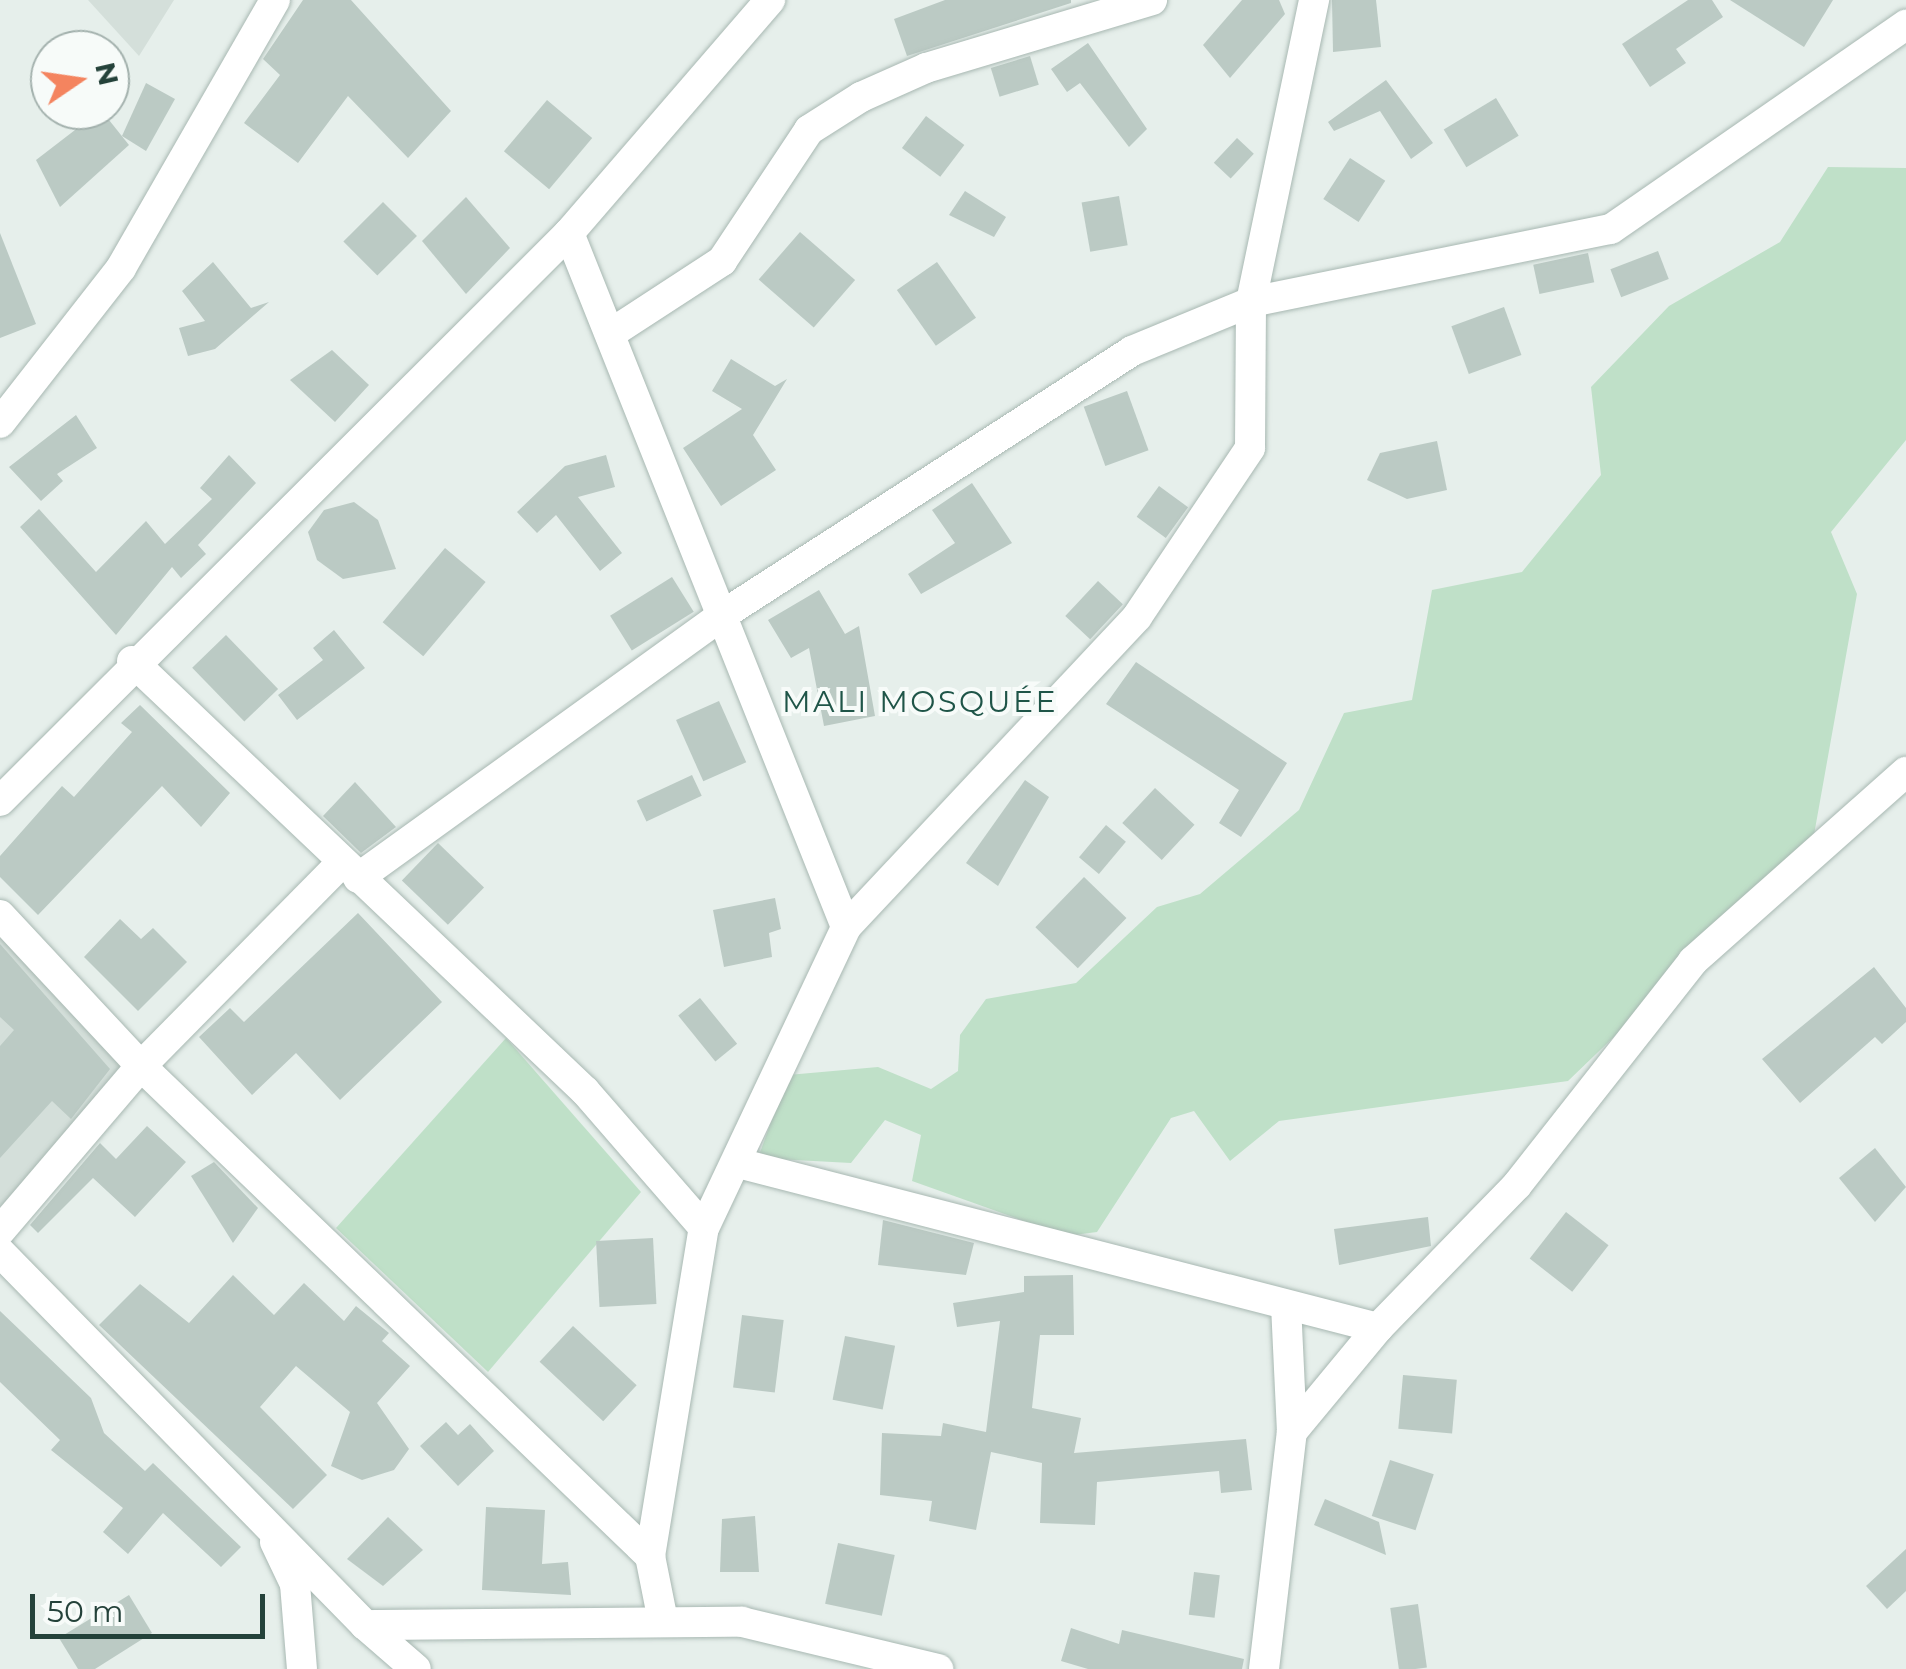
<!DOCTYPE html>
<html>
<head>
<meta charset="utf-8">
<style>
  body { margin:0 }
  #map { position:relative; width:1906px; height:1669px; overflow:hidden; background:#e6efeb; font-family:Montserrat,sans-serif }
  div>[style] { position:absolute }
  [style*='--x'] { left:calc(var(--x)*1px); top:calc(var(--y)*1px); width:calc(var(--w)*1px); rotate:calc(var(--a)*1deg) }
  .built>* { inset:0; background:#d4dfda }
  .green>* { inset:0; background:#bfe0c8 }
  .building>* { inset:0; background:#bbcac4; transform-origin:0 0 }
  .roads { filter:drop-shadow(0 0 2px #a8b8b2) drop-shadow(0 0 2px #a8b8b2) }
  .minor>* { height:30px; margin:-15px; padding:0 15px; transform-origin:15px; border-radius:15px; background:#fff }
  span { translate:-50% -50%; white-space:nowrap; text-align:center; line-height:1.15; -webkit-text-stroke:8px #f7fbf9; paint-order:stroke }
  .neighbourhood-label { font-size:30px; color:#1f5548; letter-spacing:2.5px }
  .north { position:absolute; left:30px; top:30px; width:100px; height:100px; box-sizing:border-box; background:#f7fbf9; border:2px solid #a3b1ad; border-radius:50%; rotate:77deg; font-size:28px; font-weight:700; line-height:40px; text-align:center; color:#24423a }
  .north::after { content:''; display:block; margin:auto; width:35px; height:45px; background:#f4845f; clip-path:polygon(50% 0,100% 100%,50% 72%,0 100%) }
  .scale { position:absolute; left:30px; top:1594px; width:235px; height:45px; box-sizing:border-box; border:5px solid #24423a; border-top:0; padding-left:12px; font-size:30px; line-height:35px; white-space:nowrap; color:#24423a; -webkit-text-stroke:8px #f7fbf9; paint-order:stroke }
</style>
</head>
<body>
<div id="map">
  <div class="built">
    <i style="clip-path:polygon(88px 0,174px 0,139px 56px)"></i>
    <i style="clip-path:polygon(0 933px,130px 1065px,0 1207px)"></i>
  </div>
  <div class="green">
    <i style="clip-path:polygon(1828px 167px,1906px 168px,1906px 440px,1831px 532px,1857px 594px,1812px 846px,1568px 1081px,1279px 1121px,1230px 1161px,1194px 1111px,1171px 1118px,1097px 1232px,1066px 1236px,912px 1181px,921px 1135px,885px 1120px,851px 1163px,758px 1158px,788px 1075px,878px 1067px,931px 1089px,958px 1071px,960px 1035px,986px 999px,1076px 983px,1157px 907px,1200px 894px,1299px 810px,1344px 713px,1412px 700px,1432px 590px,1522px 572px,1601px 475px,1591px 387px,1669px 306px,1780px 242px)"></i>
    <i style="clip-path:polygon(506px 1038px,641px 1192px,488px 1372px,336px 1228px)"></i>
  </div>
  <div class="building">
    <i style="clip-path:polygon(303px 0,351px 0,451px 111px,408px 158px,348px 96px,298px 163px,244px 123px,280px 75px,263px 59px)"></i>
    <i style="clip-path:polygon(945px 0,1071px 0,1071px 3px,907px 56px,894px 19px)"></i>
    <i style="clip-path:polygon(1242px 0,1279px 0,1285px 14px,1230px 78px,1203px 45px)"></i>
    <i style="clip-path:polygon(1332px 0,1376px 0,1381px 47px,1333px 52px)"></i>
    <i style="clip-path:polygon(1688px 0,1712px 0,1723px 17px,1676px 49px,1686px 63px,1650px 87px,1622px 44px)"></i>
    <i style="clip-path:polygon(1730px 0,1833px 0,1804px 47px)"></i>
    <i style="clip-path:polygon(1088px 43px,1147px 129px,1129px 147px,1080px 83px,1067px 92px,1051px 69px)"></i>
    <i style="left:1030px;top:56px;width:30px;height:41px;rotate:73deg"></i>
    <i style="clip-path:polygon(1386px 80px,1433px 143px,1411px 159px,1380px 111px,1334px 131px,1328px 122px)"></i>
    <i style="clip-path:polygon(146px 83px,175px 99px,146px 151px,122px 136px)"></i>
    <i style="left:1496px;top:98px;width:44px;height:61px;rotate:59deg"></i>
    <i style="left:547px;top:100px;width:59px;height:67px;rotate:40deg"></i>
    <i style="clip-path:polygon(101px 110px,129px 145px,60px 207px,36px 160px)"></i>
    <i style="left:926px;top:116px;width:48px;height:40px;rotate:37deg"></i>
    <i style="left:1237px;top:138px;width:23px;height:34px;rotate:43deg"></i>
    <i style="left:1350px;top:158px;width:42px;height:49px;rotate:33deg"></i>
    <i style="clip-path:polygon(965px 191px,1006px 217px,994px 237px,949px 215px)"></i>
    <i style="left:1119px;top:196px;width:50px;height:38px;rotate:80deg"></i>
    <i style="clip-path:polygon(466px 197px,510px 248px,466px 294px,422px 241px)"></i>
    <i style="left:383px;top:202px;width:48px;height:56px;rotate:45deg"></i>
    <i style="left:800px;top:232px;width:73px;height:63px;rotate:41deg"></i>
    <i style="clip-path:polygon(0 233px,36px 324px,0 338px)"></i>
    <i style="left:1658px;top:251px;width:30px;height:51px;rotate:69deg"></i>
    <i style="left:1588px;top:253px;width:30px;height:56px;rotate:78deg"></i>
    <i style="clip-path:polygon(213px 262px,251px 308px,269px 302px,215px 349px,188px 356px,179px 328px,205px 321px,182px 291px)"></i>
    <i style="left:937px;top:262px;width:68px;height:49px;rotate:55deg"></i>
    <i style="left:1504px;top:307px;width:51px;height:56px;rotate:70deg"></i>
    <i style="clip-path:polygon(332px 350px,369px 385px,335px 422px,290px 380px)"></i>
    <i style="clip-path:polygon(731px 359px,775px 386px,787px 379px,753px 435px,776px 470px,721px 506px,683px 448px,742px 409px,712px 391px)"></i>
    <i style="left:1127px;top:391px;width:63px;height:46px;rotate:70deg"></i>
    <i style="clip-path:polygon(76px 415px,97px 448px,57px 474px,63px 481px,41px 501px,9px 467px)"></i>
    <i style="clip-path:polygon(1437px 441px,1447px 490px,1407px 499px,1367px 480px,1380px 453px)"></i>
    <i style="clip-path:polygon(229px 455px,256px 483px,198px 545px,206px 554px,181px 578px,172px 567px,116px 635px,20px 527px,39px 509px,96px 572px,146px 521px,165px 544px,212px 499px,200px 488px)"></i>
    <i style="clip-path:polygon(606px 455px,615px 487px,578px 497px,622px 553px,600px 571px,556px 515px,537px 533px,517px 512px,565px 466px)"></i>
    <i style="clip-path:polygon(972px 483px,1012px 543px,921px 594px,908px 574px,955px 543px,932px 510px)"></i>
    <i style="left:1159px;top:486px;width:36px;height:38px;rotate:36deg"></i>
    <i style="clip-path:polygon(354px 502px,378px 520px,396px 569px,343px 579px,317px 560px,308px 532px,324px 510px)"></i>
    <i style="left:445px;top:548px;width:53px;height:97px;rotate:40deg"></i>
    <i style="left:672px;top:577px;width:41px;height:73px;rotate:58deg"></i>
    <i style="left:1098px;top:581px;width:34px;height:48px;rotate:43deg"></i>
    <i style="clip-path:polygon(819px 590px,845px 634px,859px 626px,875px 716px,824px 726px,809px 648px,791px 658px,768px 620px)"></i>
    <i style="clip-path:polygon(334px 630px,365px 668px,297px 720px,278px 695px,323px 660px,313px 648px)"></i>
    <i style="left:226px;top:635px;width:75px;height:47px;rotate:46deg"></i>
    <i style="clip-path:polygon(1136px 662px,1287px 763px,1241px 837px,1219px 823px,1239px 790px,1106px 704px)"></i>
    <i style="left:719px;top:701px;width:67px;height:47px;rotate:66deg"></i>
    <i style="clip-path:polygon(140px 705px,230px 793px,201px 827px,162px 786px,38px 915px,0 877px,0 856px,62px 786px,74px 797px,132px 732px,121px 723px)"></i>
    <i style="left:692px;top:775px;width:23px;height:61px;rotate:65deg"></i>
    <i style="clip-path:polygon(1025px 780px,1049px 797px,998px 886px,966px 863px)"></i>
    <i style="clip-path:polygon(355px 782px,396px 827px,361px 853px,323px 816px)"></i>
    <i style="left:1155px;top:788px;width:54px;height:48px;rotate:43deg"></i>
    <i style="left:1106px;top:825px;width:26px;height:42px;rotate:40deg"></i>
    <i style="left:438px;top:843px;width:64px;height:52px;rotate:44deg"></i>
    <i style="left:1084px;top:877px;width:59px;height:70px;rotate:44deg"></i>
    <i style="clip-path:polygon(775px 898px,781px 929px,769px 933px,772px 957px,724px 967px,713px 910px)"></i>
    <i style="clip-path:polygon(358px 913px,442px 1002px,340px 1100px,296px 1053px,252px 1095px,199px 1037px,230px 1008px,244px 1022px)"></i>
    <i style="clip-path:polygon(120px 919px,141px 939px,153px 928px,187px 962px,138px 1011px,84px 957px)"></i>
    <i style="clip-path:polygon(0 944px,110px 1069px,71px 1119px,52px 1101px,0 1158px,0 1046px,14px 1030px,0 1017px)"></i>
    <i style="clip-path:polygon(1874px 967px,1906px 1008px,1906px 1022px,1882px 1044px,1875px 1037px,1800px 1103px,1762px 1059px)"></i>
    <i style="left:700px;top:998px;width:59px;height:28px;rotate:51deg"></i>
    <i style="clip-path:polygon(147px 1126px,186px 1162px,135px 1217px,93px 1178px,38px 1233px,30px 1225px,100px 1143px,116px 1159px)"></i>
    <i style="clip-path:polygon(1875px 1148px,1906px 1187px,1875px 1222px,1839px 1178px)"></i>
    <i style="clip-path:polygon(214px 1162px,258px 1208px,233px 1243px,191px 1176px)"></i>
    <i style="left:1566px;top:1212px;width:54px;height:59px;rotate:38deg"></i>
    <i style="clip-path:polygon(1428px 1217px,1431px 1246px,1339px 1265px,1334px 1229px)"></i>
    <i style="clip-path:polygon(883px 1220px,974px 1243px,966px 1275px,878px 1265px)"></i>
    <i style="left:653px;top:1238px;width:66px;height:57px;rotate:87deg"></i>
    <i style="clip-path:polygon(233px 1275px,274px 1315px,304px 1283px,344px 1321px,356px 1306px,389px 1333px,382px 1341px,410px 1366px,377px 1403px,409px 1449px,394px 1470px,362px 1480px,331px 1466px,350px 1412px,296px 1366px,260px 1407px,327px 1475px,293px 1509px,99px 1325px,140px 1284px,189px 1323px)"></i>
    <i style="clip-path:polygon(1073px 1275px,1074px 1335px,1040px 1335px,1032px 1408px,1081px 1418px,1074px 1453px,1246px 1439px,1252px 1490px,1221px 1493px,1219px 1471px,1097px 1482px,1095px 1525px,1040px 1523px,1042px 1463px,991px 1452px,976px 1530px,929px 1521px,932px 1501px,880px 1495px,882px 1433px,941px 1436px,943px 1423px,986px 1432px,1000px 1321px,957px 1327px,953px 1303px,1024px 1292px,1024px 1276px)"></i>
    <i style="clip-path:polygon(0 1311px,91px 1398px,104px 1433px,145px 1471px,153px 1463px,241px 1547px,221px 1567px,163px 1513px,128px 1554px,103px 1532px,123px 1508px,51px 1450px,60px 1440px,0 1382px)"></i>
    <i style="left:742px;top:1315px;width:42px;height:73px;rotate:7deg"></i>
    <i style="left:573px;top:1326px;width:87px;height:49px;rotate:43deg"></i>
    <i style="left:845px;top:1336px;width:51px;height:65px;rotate:11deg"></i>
    <i style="left:1403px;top:1375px;width:54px;height:54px;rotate:5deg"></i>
    <i style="clip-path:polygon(446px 1422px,458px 1435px,470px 1424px,494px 1451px,458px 1486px,420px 1446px)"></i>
    <i style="left:1390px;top:1460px;width:46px;height:59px;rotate:18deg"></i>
    <i style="clip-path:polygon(1325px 1499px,1379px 1522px,1386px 1555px,1314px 1525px)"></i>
    <i style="clip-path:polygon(486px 1507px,545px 1510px,542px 1564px,568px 1562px,571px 1595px,482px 1590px)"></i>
    <i style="clip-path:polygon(755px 1516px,759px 1572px,720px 1572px,722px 1519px)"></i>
    <i style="clip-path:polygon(388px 1517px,423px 1550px,383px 1586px,347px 1559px)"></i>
    <i style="left:838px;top:1543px;width:58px;height:62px;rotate:12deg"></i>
    <i style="clip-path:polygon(1906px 1549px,1906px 1591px,1887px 1609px,1866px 1586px)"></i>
    <i style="left:1194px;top:1572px;width:26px;height:43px;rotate:7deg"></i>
    <i style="clip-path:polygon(129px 1595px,152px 1633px,95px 1669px,78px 1669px,59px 1638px)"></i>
    <i style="left:1418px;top:1604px;width:64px;height:28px;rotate:82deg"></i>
    <i style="clip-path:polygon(1071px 1628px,1119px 1644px,1122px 1630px,1244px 1659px,1242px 1669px,1088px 1669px,1061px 1661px)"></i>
  </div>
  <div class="roads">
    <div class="minor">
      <i style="--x:569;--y:233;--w:747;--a:68.24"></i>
      <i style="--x:610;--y:334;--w:134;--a:-33.1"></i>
      <i style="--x:722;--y:261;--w:157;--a:-56.4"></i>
      <i style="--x:809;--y:130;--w:62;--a:-32.4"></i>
      <i style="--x:861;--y:97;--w:71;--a:-24"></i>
      <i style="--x:926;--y:68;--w:236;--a:-16.7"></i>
      <i style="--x:0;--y:423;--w:197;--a:-52"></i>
      <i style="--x:121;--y:268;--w:309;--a:-60.1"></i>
      <i style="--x:132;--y:661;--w:625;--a:43.51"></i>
      <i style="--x:585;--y:1091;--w:181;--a:49"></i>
      <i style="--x:0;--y:801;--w:804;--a:-44.95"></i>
      <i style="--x:569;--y:233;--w:308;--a:-49.2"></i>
      <i style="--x:358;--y:878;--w:451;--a:-35.8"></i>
      <i style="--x:724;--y:614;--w:485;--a:-32.8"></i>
      <i style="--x:1132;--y:351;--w:129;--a:-22.4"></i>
      <i style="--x:1251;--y:302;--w:367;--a:-11.5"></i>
      <i style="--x:1611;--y:229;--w:359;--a:-34.7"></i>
      <i style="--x:0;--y:915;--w:207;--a:47"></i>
      <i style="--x:141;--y:1066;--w:707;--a:43.91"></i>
      <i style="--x:738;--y:1163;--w:661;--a:14.46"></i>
      <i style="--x:1378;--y:1328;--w:199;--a:-45.8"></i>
      <i style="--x:1517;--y:1185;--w:285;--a:-51.8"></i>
      <i style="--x:1693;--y:961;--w:285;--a:-41.6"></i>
      <i style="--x:0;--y:1231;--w:217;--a:-49.5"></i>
      <i style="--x:141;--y:1066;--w:286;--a:-45.4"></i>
      <i style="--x:0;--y:1252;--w:522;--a:45.62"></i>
      <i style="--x:365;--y:1625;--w:377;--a:-0.5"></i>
      <i style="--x:742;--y:1622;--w:202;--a:13.5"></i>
      <i style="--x:1286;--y:1305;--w:127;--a:87.3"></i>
      <i style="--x:275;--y:1542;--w:47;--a:64.5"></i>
      <i style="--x:295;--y:1584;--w:85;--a:85.3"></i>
      <i style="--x:662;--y:1616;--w:61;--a:-101.3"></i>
      <i style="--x:650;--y:1556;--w:332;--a:-80.7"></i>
      <i style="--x:704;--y:1228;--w:333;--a:-64.7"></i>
      <i style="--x:846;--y:927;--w:425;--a:-46.8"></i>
      <i style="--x:1137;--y:617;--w:203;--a:-56.2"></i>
      <i style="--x:1250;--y:448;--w:146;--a:-89.6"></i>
      <i style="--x:1251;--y:302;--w:309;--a:-78.2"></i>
      <i style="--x:365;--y:1625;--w:67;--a:40.8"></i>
      <i style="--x:1264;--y:1669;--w:239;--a:-83.3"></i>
      <i style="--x:1292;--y:1432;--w:135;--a:-50.4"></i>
    </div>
  </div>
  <div class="neighbourhood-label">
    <span style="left:920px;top:702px">MALI MOSQUÉE</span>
  </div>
  <div class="north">N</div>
  <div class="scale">50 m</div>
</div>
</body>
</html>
